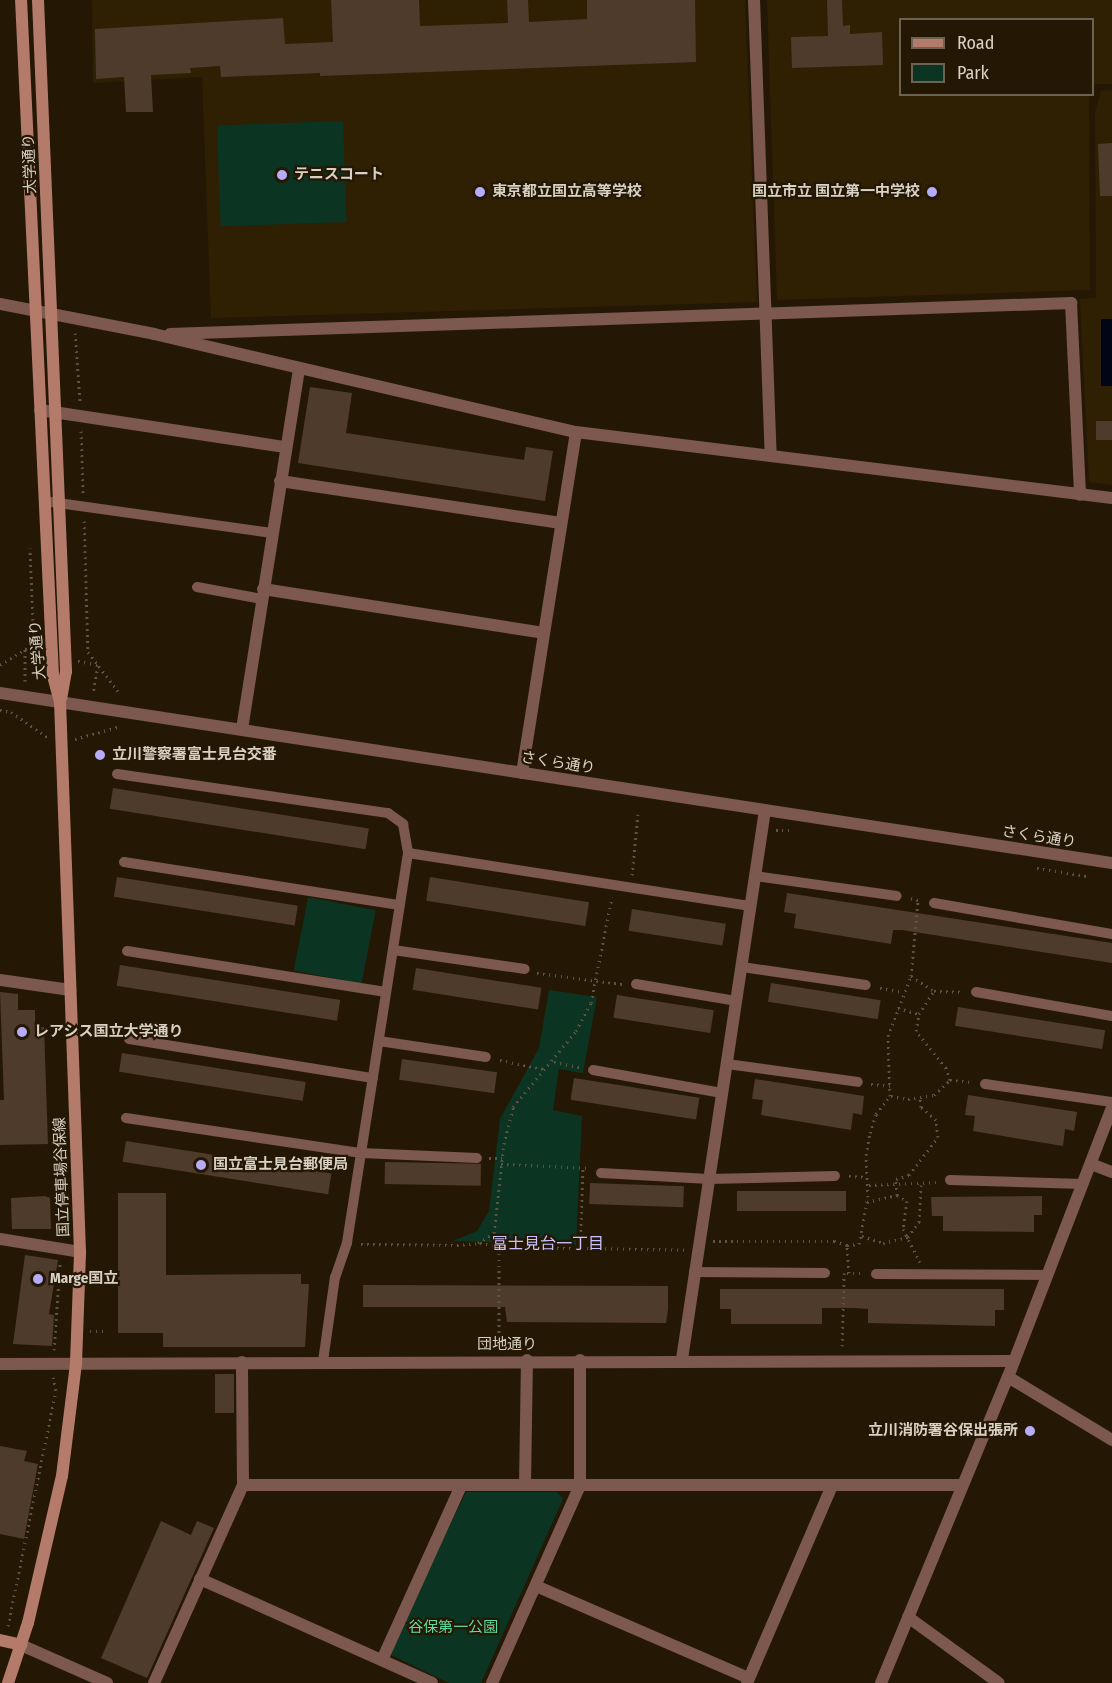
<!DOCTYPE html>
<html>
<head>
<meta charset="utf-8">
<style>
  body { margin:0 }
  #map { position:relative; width:1112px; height:1683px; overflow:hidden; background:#241805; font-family:"Fira Sans Condensed","Noto Sans JP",sans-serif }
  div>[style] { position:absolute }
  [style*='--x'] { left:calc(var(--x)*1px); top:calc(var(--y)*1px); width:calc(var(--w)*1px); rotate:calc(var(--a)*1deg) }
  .built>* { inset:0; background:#2f2004 }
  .green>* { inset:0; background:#0b3423; transform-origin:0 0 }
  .water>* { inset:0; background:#000615; transform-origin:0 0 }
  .building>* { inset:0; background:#4f3b2b; transform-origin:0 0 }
  .path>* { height:3px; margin-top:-1.5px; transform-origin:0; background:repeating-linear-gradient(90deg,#5d5341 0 1.5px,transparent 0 6px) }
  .service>* { height:10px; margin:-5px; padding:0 5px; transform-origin:5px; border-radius:5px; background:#7c584e }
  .minor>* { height:12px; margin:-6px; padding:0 6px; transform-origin:6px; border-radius:6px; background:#7c584e }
  .tertiary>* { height:12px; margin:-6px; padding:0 6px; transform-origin:6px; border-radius:6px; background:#7c584e }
  .secondary>* { height:12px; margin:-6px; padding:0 6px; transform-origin:6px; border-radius:6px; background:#b47b6b }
  .dots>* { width:16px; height:16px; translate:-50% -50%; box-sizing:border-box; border:3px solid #241805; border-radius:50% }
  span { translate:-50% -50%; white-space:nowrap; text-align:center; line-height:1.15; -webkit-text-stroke:4.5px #241805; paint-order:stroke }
  .street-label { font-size:15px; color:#d8d1c4 }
  .poi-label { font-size:15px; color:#d8d1c4; font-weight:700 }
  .left { translate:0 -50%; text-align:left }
  .right { translate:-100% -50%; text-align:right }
  .park-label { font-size:15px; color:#5cdba1 }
  .neighbourhood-label { font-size:16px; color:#c8c1fb }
  .legend { position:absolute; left:899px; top:18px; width:195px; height:78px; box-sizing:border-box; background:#241805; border:2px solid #6c6251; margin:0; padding:8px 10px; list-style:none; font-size:18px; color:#d8d1c4 }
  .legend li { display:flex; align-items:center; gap:12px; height:30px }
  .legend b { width:30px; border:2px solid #6c6251 }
</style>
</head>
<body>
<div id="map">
  <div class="built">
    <i style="clip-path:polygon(92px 0,745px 0,757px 302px,211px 318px,202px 77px,93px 83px)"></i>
    <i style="clip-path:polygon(767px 0,1112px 0,1112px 84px,1093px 84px,1092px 20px,900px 20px,900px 94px,1089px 95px,1090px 290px,777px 300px)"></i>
    <i style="clip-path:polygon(1112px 90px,1112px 485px,1089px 482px,1080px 299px,1096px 298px,1095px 113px,1101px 91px)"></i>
  </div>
  <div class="green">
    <i style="left:343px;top:121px;width:101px;height:126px;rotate:88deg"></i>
    <i style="left:308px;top:897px;width:69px;height:75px;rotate:11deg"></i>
    <i style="clip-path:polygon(549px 990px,597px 997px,583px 1073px,559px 1069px,553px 1110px,582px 1116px,576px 1245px,453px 1241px,477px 1231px,489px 1211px,500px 1119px,539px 1048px)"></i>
    <i style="clip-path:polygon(466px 1492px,557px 1492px,563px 1499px,481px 1683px,449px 1683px,387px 1653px)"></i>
  </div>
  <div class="water">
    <i style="left:1101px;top:319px;width:11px;height:67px"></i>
  </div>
  <div class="building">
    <i style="clip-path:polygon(331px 0,419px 0,420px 26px,508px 23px,507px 0,528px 0,529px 22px,587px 19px,587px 0,695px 0,696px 62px,320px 76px,320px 73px,221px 77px,220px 66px,190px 68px,191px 73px,151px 75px,153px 112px,126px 112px,124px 77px,96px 79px,95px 29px,283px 18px,285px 44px,333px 42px)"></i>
    <i style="clip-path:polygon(827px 0,842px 0,843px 26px,850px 25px,850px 34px,882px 32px,883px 65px,792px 68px,791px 37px,828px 36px)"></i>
    <i style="clip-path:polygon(1112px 143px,1112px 196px,1100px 196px,1098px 144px)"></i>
    <i style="clip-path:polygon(310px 387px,352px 393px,346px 433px,524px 460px,526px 447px,553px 451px,545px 501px,298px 463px)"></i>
    <i style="left:1096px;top:421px;width:16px;height:19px"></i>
    <i style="left:113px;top:788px;width:259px;height:21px;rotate:9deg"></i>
    <i style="left:117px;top:877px;width:183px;height:20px;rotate:9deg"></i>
    <i style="left:430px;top:877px;width:161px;height:24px;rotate:9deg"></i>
    <i style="clip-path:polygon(787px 893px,1112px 943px,1112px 963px,902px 930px,893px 930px,891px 944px,794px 928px,796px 914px,784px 912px)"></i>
    <i style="left:632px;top:909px;width:95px;height:22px;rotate:9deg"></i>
    <i style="left:120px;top:965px;width:223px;height:21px;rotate:9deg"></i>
    <i style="left:416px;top:968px;width:127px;height:22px;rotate:9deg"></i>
    <i style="left:771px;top:983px;width:111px;height:19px;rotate:9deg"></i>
    <i style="clip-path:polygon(0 992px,18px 994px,18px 1010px,35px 1010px,35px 1027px,44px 1027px,48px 1144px,0 1145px,0 1100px,4px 1100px)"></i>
    <i style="left:617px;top:995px;width:98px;height:23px;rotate:9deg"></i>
    <i style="left:958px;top:1007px;width:149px;height:19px;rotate:9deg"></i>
    <i style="left:122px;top:1053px;width:186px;height:19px;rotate:9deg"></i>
    <i style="left:402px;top:1059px;width:96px;height:21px;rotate:8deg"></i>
    <i style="left:574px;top:1078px;width:127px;height:22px;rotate:9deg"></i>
    <i style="clip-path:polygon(755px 1079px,864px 1096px,862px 1115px,853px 1113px,851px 1130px,761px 1115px,763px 1100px,752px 1099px)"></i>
    <i style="clip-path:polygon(968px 1095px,1077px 1112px,1074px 1131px,1065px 1129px,1063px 1146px,973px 1131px,975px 1116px,965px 1115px)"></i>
    <i style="left:126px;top:1141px;width:208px;height:21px;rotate:9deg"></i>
    <i style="left:385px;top:1162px;width:96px;height:22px;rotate:1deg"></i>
    <i style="left:590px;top:1183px;width:94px;height:21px;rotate:2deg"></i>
    <i style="left:737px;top:1191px;width:109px;height:20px"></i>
    <i style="clip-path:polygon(118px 1193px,166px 1193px,166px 1275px,301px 1274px,301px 1284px,309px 1284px,305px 1347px,163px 1347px,163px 1333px,118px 1333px)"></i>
    <i style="clip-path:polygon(45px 1196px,50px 1198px,51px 1229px,12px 1229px,11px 1198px)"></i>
    <i style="clip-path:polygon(1042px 1196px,1042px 1215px,1034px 1215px,1034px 1232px,943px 1231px,943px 1216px,932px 1216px,931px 1197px)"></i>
    <i style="clip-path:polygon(25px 1255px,58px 1260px,49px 1314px,54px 1315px,52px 1346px,13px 1344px)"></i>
    <i style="clip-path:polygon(363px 1285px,668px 1286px,668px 1309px,666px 1323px,507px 1322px,505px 1307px,363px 1307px)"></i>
    <i style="clip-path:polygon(720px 1289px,1004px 1289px,1004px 1310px,995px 1310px,995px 1326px,868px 1323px,868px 1309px,856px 1308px,822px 1308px,822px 1324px,731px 1324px,731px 1309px,720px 1309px)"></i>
    <i style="left:215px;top:1374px;width:19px;height:39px"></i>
    <i style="clip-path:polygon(0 1446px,27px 1451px,24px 1461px,38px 1464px,24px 1539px,0 1534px)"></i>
    <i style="clip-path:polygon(161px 1521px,191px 1535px,197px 1521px,214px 1528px,147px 1678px,101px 1658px)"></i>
  </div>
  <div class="path">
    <i style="--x:75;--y:333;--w:68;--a:85.8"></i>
    <i style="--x:81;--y:431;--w:62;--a:88.2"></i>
    <i style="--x:84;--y:521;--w:131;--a:88.3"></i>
    <i style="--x:88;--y:652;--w:54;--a:52.5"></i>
    <i style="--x:78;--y:661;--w:20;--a:11"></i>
    <i style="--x:98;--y:665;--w:27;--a:100"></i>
    <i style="--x:0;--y:665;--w:40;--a:-32"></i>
    <i style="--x:34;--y:644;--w:96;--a:-92.4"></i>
    <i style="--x:25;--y:681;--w:32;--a:-90"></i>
    <i style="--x:25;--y:649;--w:13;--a:18"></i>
    <i style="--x:0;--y:710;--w:11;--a:10"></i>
    <i style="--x:11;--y:712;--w:44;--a:34.8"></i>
    <i style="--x:75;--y:739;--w:44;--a:-15.9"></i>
    <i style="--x:776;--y:830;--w:14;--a:0"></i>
    <i style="--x:1037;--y:868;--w:51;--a:9.1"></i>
    <i style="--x:632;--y:875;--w:61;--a:-84.4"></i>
    <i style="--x:537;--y:973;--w:86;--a:7.4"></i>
    <i style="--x:911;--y:976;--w:27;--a:33"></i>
    <i style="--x:934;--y:991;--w:30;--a:2"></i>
    <i style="--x:880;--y:988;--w:23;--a:10"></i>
    <i style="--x:898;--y:1008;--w:22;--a:16"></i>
    <i style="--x:500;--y:1060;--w:44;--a:11.8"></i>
    <i style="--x:554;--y:1062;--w:26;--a:11"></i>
    <i style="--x:950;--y:1080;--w:22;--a:5"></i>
    <i style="--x:871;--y:1084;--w:19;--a:6"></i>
    <i style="--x:891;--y:1096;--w:17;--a:10"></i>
    <i style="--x:908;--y:1099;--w:26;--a:-9"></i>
    <i style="--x:934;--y:1095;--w:22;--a:-43"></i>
    <i style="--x:950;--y:1080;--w:13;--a:-108"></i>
    <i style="--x:946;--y:1068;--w:48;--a:-129"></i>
    <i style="--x:916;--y:1031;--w:17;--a:-80"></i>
    <i style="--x:919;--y:1014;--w:27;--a:-57"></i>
    <i style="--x:489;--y:1158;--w:13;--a:0"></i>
    <i style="--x:501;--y:1164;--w:88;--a:2.6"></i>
    <i style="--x:849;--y:1176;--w:17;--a:3"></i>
    <i style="--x:869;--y:1185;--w:67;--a:-2.6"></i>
    <i style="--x:897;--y:1195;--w:16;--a:-94"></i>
    <i style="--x:896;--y:1179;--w:14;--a:-17"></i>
    <i style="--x:909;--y:1175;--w:48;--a:-52.7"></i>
    <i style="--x:938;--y:1137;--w:17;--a:-97"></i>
    <i style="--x:936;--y:1120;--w:20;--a:-139"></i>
    <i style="--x:921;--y:1107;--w:9;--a:-96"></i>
    <i style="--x:867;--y:1202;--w:31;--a:-13"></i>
    <i style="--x:897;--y:1195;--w:12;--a:31"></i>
    <i style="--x:907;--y:1201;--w:28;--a:98"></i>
    <i style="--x:903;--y:1229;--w:37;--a:63"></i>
    <i style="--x:862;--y:1236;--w:22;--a:18"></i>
    <i style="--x:883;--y:1243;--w:26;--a:-13"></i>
    <i style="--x:908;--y:1237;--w:19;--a:-54"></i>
    <i style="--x:919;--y:1222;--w:37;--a:-87"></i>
    <i style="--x:713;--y:1241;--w:121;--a:0"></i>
    <i style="--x:834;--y:1241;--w:14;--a:17"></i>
    <i style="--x:480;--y:1243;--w:23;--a:10"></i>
    <i style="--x:503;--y:1247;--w:183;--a:0.9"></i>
    <i style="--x:361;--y:1244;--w:96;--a:0.6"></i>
    <i style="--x:457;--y:1245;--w:21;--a:-5"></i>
    <i style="--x:478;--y:1243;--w:19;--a:-32"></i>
    <i style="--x:494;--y:1233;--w:90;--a:-83.6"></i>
    <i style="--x:504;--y:1144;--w:38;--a:-76"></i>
    <i style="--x:513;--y:1107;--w:99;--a:-50.3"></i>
    <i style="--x:576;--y:1031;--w:32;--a:-62"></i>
    <i style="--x:591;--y:1003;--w:108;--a:-78.8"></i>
    <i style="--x:499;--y:1247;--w:103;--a:90"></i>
    <i style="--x:580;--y:1249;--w:83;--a:-87.9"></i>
    <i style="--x:847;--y:1273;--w:15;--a:0"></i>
    <i style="--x:849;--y:1273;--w:28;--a:-94"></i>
    <i style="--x:847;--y:1245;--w:12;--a:-5"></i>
    <i style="--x:859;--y:1244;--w:48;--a:-79.2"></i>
    <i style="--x:868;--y:1197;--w:42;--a:-92.7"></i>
    <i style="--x:866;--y:1155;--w:22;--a:-80"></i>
    <i style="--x:870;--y:1133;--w:20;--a:-72"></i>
    <i style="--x:876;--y:1114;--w:23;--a:-52"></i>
    <i style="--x:890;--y:1096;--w:60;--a:-91.9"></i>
    <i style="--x:888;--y:1036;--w:64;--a:-69"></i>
    <i style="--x:911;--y:976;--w:76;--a:-84.7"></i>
    <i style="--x:918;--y:900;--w:9;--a:-167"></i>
    <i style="--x:90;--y:1331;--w:14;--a:0"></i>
    <i style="--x:842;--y:1346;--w:73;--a:-88.4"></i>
    <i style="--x:54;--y:1350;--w:86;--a:-86"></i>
    <i style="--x:8;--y:1626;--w:241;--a:-78.5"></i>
    <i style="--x:56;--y:1390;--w:13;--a:-103"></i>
  </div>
  <div class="service">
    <i style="--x:44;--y:501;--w:230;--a:8"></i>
    <i style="--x:197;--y:587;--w:66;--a:10.5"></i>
    <i style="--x:117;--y:774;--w:274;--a:8.2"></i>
    <i style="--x:388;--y:813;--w:19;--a:36"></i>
    <i style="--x:403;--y:824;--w:29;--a:80"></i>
    <i style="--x:408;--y:853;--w:395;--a:98.9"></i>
    <i style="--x:347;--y:1243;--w:36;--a:109"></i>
    <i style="--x:335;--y:1277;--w:85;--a:98.1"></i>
    <i style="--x:408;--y:853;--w:347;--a:8.8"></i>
    <i style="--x:124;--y:862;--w:279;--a:8.9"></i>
    <i style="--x:755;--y:876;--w:143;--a:8"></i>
    <i style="--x:934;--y:903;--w:181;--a:9.9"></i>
    <i style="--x:393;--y:950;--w:133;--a:8.2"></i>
    <i style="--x:127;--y:951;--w:262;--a:9"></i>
    <i style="--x:742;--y:967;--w:125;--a:8.3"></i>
    <i style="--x:636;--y:984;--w:101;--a:9.6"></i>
    <i style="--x:976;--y:992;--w:138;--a:10"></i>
    <i style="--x:129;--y:1039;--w:247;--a:9.1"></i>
    <i style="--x:379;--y:1041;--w:108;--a:8.5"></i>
    <i style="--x:727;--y:1064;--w:132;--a:7.8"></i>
    <i style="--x:593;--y:1070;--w:131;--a:10.1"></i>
    <i style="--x:985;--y:1084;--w:128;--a:8.1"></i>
    <i style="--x:126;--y:1118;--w:238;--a:8.5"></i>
    <i style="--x:361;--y:1153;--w:116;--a:2.5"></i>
    <i style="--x:601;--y:1173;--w:108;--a:3.2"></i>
    <i style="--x:709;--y:1179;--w:126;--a:-1.4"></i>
    <i style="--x:950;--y:1180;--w:133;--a:1.7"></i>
    <i style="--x:694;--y:1272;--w:131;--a:0.4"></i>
    <i style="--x:876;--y:1274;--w:172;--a:0.3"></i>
  </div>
  <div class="minor">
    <i style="--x:754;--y:0;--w:453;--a:87.9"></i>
    <i style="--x:0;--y:304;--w:157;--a:11"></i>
    <i style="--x:154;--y:334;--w:433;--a:13.1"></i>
    <i style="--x:576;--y:432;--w:540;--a:7.02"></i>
    <i style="--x:170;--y:334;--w:902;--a:-1.97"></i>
    <i style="--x:1071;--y:303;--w:192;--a:87.3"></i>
    <i style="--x:40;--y:410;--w:248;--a:8.6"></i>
    <i style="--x:280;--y:481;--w:284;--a:8.5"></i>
    <i style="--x:263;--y:589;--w:284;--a:8.9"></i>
    <i style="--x:242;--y:729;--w:365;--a:-81"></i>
    <i style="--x:522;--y:773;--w:345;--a:-81"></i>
    <i style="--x:0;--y:980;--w:71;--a:8.1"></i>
    <i style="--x:1091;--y:1164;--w:22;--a:21"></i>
    <i style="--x:0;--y:1239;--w:81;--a:9.2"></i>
    <i style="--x:682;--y:1359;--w:555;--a:-81.4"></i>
    <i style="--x:1008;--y:1377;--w:122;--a:31.2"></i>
    <i style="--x:243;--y:1485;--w:719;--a:0"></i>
    <i style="--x:525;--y:1485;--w:125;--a:-89.1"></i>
    <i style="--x:200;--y:1579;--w:254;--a:24.1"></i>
    <i style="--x:536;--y:1586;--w:232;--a:23.4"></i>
    <i style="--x:908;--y:1617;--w:112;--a:36"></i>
    <i style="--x:21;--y:1645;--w:94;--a:23.8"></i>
    <i style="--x:382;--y:1660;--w:191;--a:-65.6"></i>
    <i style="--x:154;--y:1683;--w:217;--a:-65.8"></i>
    <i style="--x:243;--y:1485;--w:123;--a:-90.5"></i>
    <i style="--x:492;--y:1683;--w:217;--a:-66"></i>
    <i style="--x:580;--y:1485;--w:125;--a:-90"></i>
    <i style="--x:747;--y:1683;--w:215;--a:-66.7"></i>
    <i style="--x:881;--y:1683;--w:331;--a:-67.5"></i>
    <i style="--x:1008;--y:1377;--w:289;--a:-68.9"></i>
  </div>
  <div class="tertiary">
    <i style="--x:0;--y:693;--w:1125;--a:8.69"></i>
    <i style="--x:0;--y:1364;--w:1013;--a:-0.17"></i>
  </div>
  <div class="secondary">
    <i style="--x:38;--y:0;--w:672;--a:87.61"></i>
    <i style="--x:66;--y:671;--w:27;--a:100"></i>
    <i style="--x:0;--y:1640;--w:22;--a:13"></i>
    <i style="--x:8;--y:1683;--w:63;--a:-71.6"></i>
    <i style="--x:28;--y:1623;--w:151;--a:-77"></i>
    <i style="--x:62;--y:1476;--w:114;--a:-82.9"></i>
    <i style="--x:76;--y:1363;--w:111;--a:-87.9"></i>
    <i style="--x:80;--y:1252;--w:550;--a:-92.08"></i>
    <i style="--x:60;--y:702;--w:28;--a:-105"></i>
    <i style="--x:53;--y:675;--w:676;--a:-92.71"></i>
  </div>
  <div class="dots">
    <i style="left:282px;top:175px;background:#b6acf8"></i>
    <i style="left:480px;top:192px;background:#b6acf8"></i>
    <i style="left:932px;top:192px;background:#b6acf8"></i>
    <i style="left:100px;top:755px;background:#b6acf8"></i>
    <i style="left:22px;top:1032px;background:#b6acf8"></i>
    <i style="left:201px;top:1165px;background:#b6acf8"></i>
    <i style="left:38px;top:1279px;background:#b6acf8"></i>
    <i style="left:1030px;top:1431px;background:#b6acf8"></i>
  </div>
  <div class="street-label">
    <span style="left:30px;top:164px;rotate:-92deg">大学通り</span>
    <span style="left:38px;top:650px;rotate:-95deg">大学通り</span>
    <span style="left:558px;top:763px;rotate:9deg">さくら通り</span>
    <span style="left:1039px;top:837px;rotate:9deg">さくら通り</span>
    <span style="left:62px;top:1177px;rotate:-92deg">国立停車場谷保線</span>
    <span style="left:507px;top:1345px">団地通り</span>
  </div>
  <div class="poi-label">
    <span class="left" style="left:294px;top:175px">テニスコート</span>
    <span class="left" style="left:492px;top:192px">東京都立国立高等学校</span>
    <span class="right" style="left:920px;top:192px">国立市立 国立第一中学校</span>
    <span class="left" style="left:112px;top:755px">立川警察署富士見台交番</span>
    <span class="left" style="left:34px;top:1032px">レアシス国立大学通り</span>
    <span class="left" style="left:213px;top:1165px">国立富士見台郵便局</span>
    <span class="left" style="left:50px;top:1279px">Marge国立</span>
    <span class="right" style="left:1018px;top:1431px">立川消防署谷保出張所</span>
  </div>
  <div class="park-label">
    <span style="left:453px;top:1628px">谷保第一公園</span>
  </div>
  <div class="neighbourhood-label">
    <span style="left:548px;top:1244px">富士見台一丁目</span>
  </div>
  <ul class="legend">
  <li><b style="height:8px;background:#b47b6b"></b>Road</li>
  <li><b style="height:16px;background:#0b3423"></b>Park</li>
  </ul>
</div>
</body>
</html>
